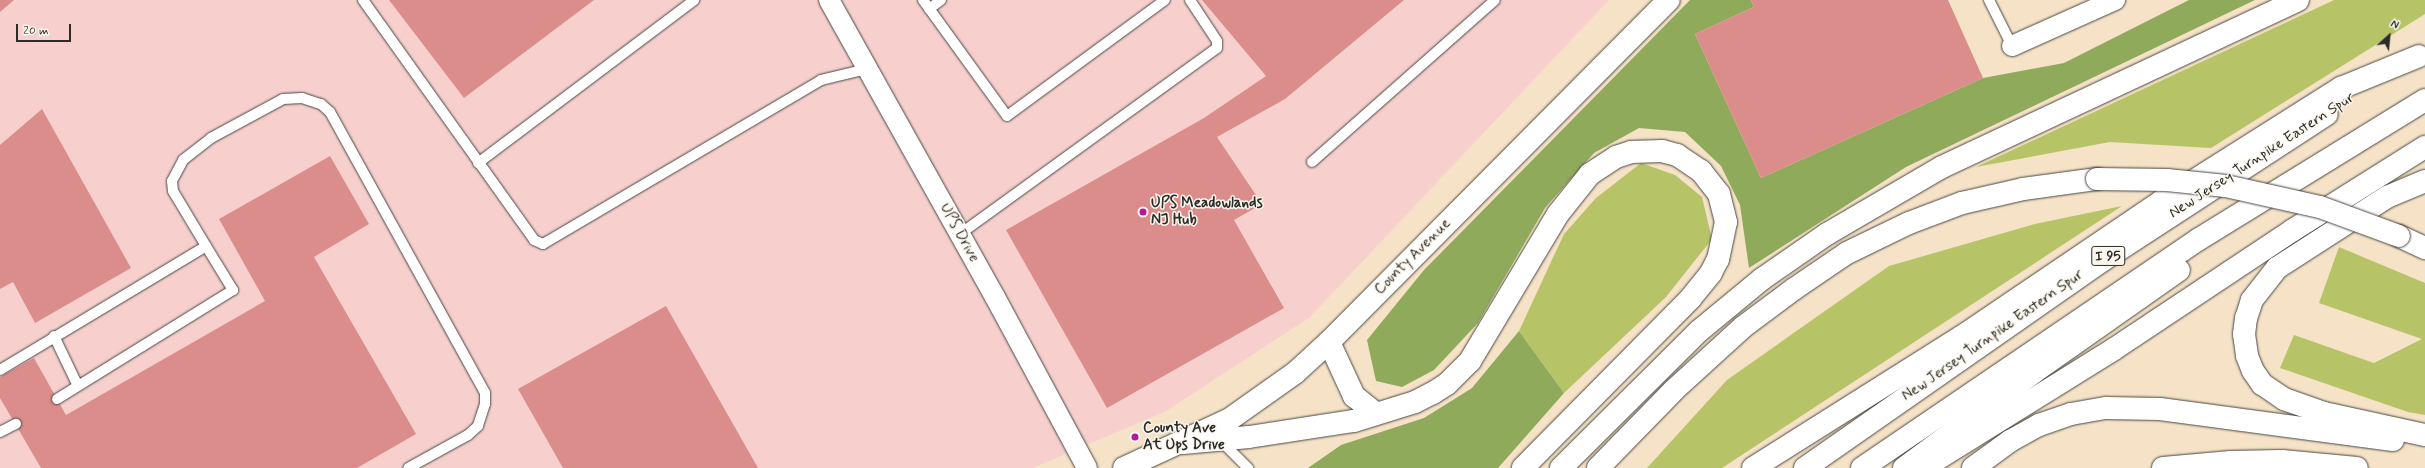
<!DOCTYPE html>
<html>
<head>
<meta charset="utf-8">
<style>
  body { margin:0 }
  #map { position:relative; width:2425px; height:468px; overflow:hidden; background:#f5e2c7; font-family:Mynerve,sans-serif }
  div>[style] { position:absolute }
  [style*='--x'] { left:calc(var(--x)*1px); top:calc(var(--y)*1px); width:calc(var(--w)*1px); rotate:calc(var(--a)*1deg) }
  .built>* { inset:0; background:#f7d0ce }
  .green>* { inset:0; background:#b6c467 }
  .forest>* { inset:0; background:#90aa5c }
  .building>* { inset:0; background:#db8d8c }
  .roads { filter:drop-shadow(0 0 1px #494642) drop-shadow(0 0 1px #494642) }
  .service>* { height:10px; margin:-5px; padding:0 5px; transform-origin:5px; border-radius:5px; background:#fff }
  .minor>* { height:20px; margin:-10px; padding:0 10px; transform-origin:10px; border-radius:10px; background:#fff }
  .secondary>* { height:22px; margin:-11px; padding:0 11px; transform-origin:11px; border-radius:11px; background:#fff }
  .motorway>* { height:22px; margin:-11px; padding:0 11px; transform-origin:11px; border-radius:11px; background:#fff }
  .bridges { filter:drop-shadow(0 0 1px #494642) drop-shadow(0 0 1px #494642) }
  .motorway-bridge>* { height:22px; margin:-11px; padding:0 11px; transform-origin:11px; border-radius:11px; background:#fff }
  .dots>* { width:11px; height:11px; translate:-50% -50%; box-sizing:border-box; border:2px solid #fbf7ec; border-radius:50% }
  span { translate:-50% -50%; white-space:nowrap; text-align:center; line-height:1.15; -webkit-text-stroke:3px #fbf7ec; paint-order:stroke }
  .shield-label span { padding:1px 3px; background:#fbf7ec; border:1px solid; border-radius:3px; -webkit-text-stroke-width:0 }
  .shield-label { font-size:14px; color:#2b2b2b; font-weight:700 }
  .street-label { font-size:15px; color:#2b2b2b }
  .poi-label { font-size:15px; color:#2b2b2b; font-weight:700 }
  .left { translate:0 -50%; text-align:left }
  .north { position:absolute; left:2369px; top:16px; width:40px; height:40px; -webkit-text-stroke:3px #fbf7ec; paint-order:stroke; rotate:27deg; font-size:11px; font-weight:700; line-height:16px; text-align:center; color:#2b2b2b }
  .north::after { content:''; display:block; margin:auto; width:14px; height:18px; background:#2b2b2b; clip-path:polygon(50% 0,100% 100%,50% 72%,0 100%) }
  .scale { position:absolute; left:16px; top:24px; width:55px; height:18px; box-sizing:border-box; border:2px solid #2b2b2b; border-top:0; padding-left:5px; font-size:12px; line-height:14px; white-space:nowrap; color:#2b2b2b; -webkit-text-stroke:3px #fbf7ec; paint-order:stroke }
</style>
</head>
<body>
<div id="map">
  <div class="built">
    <i style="clip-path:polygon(0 0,1609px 0,1309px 318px,1166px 411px,1033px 468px,0 468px)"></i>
  </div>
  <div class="green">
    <i style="clip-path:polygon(2334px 0,2425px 0,2425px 14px,2211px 148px,2110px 142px,1976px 167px)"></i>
    <i style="clip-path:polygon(1641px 163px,1675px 175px,1702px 197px,1712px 239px,1666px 297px,1564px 393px,1519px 331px,1564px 234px,1596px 198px)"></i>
    <i style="clip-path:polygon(2122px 206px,1722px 468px,1647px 468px,1727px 380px,1889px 266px,2035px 224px)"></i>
    <i style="clip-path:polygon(2339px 247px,2425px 283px,2425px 415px,2408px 412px,2280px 368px,2294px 335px,2374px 363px,2422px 339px,2319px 303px)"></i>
  </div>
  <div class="forest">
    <i style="clip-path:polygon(1690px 0,1751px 0,1754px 7px,1695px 34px,1761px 178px,1983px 78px,2064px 63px,2189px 0,2255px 0,1906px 167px,1749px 268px,1740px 205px,1721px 166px,1685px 132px,1639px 128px,1594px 153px,1567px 183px,1545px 208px,1478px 323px,1434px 370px,1402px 387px,1376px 381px,1367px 340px,1424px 270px)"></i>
    <i style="clip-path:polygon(1519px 331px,1564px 393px,1498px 468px,1308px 468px,1341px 445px,1424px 418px,1472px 388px)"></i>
  </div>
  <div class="building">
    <i style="clip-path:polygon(0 0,14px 0,0 12px)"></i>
    <i style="clip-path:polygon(389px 0,594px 0,464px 98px)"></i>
    <i style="clip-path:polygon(1202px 0,1404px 0,1285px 99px,1217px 137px,1262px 204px,1234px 220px,1284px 308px,1107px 408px,1006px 230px,1204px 118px,1266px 76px)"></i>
    <i style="clip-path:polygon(1751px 0,1948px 0,1983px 78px,1761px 178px,1695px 34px,1754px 7px)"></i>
    <i style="clip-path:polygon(42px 109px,131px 268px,35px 323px,13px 282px,0 289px,0 145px)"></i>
    <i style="clip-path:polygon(330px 156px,369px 224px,314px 257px,416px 434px,357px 468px,41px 468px,0 398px,0 377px,34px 358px,66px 415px,265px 301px,219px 219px)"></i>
    <i style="clip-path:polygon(666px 306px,758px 468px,563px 468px,518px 389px)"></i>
  </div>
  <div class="roads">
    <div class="service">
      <i style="--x:363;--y:0;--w:295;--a:54.5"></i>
      <i style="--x:534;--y:240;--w:10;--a:24"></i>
      <i style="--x:543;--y:244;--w:323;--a:-30.5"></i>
      <i style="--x:821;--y:80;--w:47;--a:-13.4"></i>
      <i style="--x:923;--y:0;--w:143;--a:54.1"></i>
      <i style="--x:1007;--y:116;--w:196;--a:-36.3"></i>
      <i style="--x:1989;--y:0;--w:51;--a:63.4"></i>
      <i style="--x:929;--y:9;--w:15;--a:-37"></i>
      <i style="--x:1312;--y:162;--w:244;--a:-41.5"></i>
      <i style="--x:478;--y:163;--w:271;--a:-37"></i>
      <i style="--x:960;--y:234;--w:317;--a:-35.9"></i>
      <i style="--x:1217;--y:48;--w:7;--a:-90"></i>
      <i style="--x:1217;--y:41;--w:49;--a:-123.4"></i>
      <i style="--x:206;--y:246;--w:64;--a:-121"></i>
      <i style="--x:173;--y:191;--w:10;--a:-96"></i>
      <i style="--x:172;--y:181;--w:24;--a:-62"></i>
      <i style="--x:183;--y:160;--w:36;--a:-38"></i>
      <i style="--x:211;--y:138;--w:82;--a:-28.4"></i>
      <i style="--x:283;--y:99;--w:19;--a:-3"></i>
      <i style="--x:302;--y:98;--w:20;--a:18"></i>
      <i style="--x:321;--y:104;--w:12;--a:42"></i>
      <i style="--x:330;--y:112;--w:321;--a:61.1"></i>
      <i style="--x:485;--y:393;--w:11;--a:90"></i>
      <i style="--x:485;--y:404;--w:23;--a:108"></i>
      <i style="--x:478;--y:426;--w:13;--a:138"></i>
      <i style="--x:468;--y:435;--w:68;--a:151.2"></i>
      <i style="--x:54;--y:336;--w:55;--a:64.4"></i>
      <i style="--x:0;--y:370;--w:240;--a:-31"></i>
      <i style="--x:206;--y:246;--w:52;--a:58.5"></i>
      <i style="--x:233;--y:290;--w:207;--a:148.2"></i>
      <i style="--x:0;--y:432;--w:18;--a:-27"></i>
      <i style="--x:1220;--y:440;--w:40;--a:45"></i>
    </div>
    <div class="minor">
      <i style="--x:829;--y:0;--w:340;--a:60.8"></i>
      <i style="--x:995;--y:297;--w:194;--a:61.7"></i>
      <i style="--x:2012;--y:46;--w:113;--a:-24.1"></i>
    </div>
    <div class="secondary">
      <i style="--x:1124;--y:468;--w:117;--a:-24.8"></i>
      <i style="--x:1230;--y:419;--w:80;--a:-35.3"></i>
      <i style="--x:1295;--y:373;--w:46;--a:-42.4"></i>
      <i style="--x:1329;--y:342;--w:482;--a:-45.2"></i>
    </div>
    <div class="motorway">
      <i style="--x:2425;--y:181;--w:41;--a:157.2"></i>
      <i style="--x:2387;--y:197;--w:131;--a:147.2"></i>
      <i style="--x:2277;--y:268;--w:41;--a:128"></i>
      <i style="--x:2252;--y:300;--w:19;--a:108"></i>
      <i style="--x:2246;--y:318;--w:16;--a:97"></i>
      <i style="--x:2244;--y:334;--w:22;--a:82"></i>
      <i style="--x:2247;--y:356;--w:16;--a:68"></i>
      <i style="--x:2253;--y:371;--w:16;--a:55"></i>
      <i style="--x:2262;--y:384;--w:27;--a:34"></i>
      <i style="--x:2284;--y:399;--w:42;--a:19.3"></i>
      <i style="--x:2324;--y:413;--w:103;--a:12.3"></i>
      <i style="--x:2399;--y:236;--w:29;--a:25"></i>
      <i style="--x:1329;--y:342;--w:60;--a:65.2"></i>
      <i style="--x:1354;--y:396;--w:28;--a:39"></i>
      <i style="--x:1183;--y:443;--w:66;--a:-5.2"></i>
      <i style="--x:1249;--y:437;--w:106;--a:-8.7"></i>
      <i style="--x:1354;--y:421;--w:64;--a:-17.3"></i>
      <i style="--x:1415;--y:402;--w:20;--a:-27"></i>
      <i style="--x:1433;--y:393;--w:17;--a:-33"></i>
      <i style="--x:1447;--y:384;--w:33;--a:-45"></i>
      <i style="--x:1470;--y:361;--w:171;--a:-59.1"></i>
      <i style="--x:1558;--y:214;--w:51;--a:-51.3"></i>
      <i style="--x:1590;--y:174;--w:31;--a:-33"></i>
      <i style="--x:1616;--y:157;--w:16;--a:-18"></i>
      <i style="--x:1631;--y:152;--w:31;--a:-2"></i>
      <i style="--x:1662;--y:151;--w:16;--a:15"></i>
      <i style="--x:1677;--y:155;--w:29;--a:34"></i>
      <i style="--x:1701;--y:171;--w:29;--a:52"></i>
      <i style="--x:1719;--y:194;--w:29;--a:76"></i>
      <i style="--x:1726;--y:222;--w:38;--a:102"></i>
      <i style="--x:1718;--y:259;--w:16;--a:117"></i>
      <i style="--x:1711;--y:273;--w:32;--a:129"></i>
      <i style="--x:1691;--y:298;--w:239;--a:134.7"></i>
      <i style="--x:1561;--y:468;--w:194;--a:-44.8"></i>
      <i style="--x:1699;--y:331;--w:82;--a:-39.5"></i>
      <i style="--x:1762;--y:279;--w:79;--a:-34.7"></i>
      <i style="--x:1827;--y:234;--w:133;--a:-30.2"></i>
      <i style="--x:1942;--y:167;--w:393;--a:-25.1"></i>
      <i style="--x:1598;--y:468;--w:109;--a:-45.7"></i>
      <i style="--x:1674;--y:390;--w:93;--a:-42.4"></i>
      <i style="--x:1743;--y:327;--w:64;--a:-36.7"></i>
      <i style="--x:1794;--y:289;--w:64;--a:-34.2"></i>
      <i style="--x:1847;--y:253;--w:69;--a:-25.8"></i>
      <i style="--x:1909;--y:223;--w:57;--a:-20.7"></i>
      <i style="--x:1962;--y:203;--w:63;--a:-12.9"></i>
      <i style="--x:2023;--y:189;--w:75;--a:-7.7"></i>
      <i style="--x:1753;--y:468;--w:246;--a:-32.2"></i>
      <i style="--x:1961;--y:337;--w:243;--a:-34.1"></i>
      <i style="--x:2162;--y:201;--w:212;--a:-32.3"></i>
      <i style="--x:2341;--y:88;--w:84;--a:-22.3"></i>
      <i style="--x:1805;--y:468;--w:363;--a:-34.9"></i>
      <i style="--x:2103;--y:260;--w:267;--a:-33.1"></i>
      <i style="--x:1862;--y:468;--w:407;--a:-34.2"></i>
      <i style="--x:2199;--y:239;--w:265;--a:-31.6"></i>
      <i style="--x:1904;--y:468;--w:162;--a:-36.4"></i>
      <i style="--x:2034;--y:372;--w:177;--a:-35.1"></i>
      <i style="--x:1923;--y:468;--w:225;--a:-31.9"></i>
      <i style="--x:2114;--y:349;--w:215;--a:-33.6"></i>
      <i style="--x:2293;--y:230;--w:156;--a:-32.2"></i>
      <i style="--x:1973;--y:468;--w:46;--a:-36.1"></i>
      <i style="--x:2010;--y:441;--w:33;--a:-29"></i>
      <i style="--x:2039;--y:425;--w:34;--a:-19"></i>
      <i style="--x:2071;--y:414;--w:36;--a:-10"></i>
      <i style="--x:2106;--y:408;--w:54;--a:1.1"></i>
      <i style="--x:2160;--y:409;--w:235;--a:7.6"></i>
      <i style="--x:2163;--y:468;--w:68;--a:-5"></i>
      <i style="--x:2231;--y:462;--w:51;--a:-1.1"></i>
      <i style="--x:2282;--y:461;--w:75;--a:5.3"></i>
    </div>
  </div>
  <div class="bridges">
    <div class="motorway-bridge">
      <i style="--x:2097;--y:179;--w:70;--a:0.8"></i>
      <i style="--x:2167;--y:180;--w:59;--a:5.8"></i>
      <i style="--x:2226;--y:186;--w:96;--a:12.6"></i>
      <i style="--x:2320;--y:207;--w:84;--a:20.2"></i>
    </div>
  </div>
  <div class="dots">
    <i style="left:1143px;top:212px;background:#b5179e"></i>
    <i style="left:1135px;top:437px;background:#b5179e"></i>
  </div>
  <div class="shield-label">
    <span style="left:2108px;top:256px">I 95</span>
  </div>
  <div class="street-label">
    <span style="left:2262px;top:156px;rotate:-33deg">New Jersey Turnpike Eastern Spur</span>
    <span style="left:959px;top:233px;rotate:61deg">UPS Drive</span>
    <span style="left:1413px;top:257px;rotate:-45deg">County Avenue</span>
    <span style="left:1993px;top:336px;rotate:-35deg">New Jersey Turnpike Eastern Spur</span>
  </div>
  <div class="poi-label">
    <span class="left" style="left:1151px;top:212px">UPS Meadowlands<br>NJ Hub</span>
    <span class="left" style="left:1143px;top:437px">County Ave<br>At Ups Drive</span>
  </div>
  <div class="north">N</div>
  <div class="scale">20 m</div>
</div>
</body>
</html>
